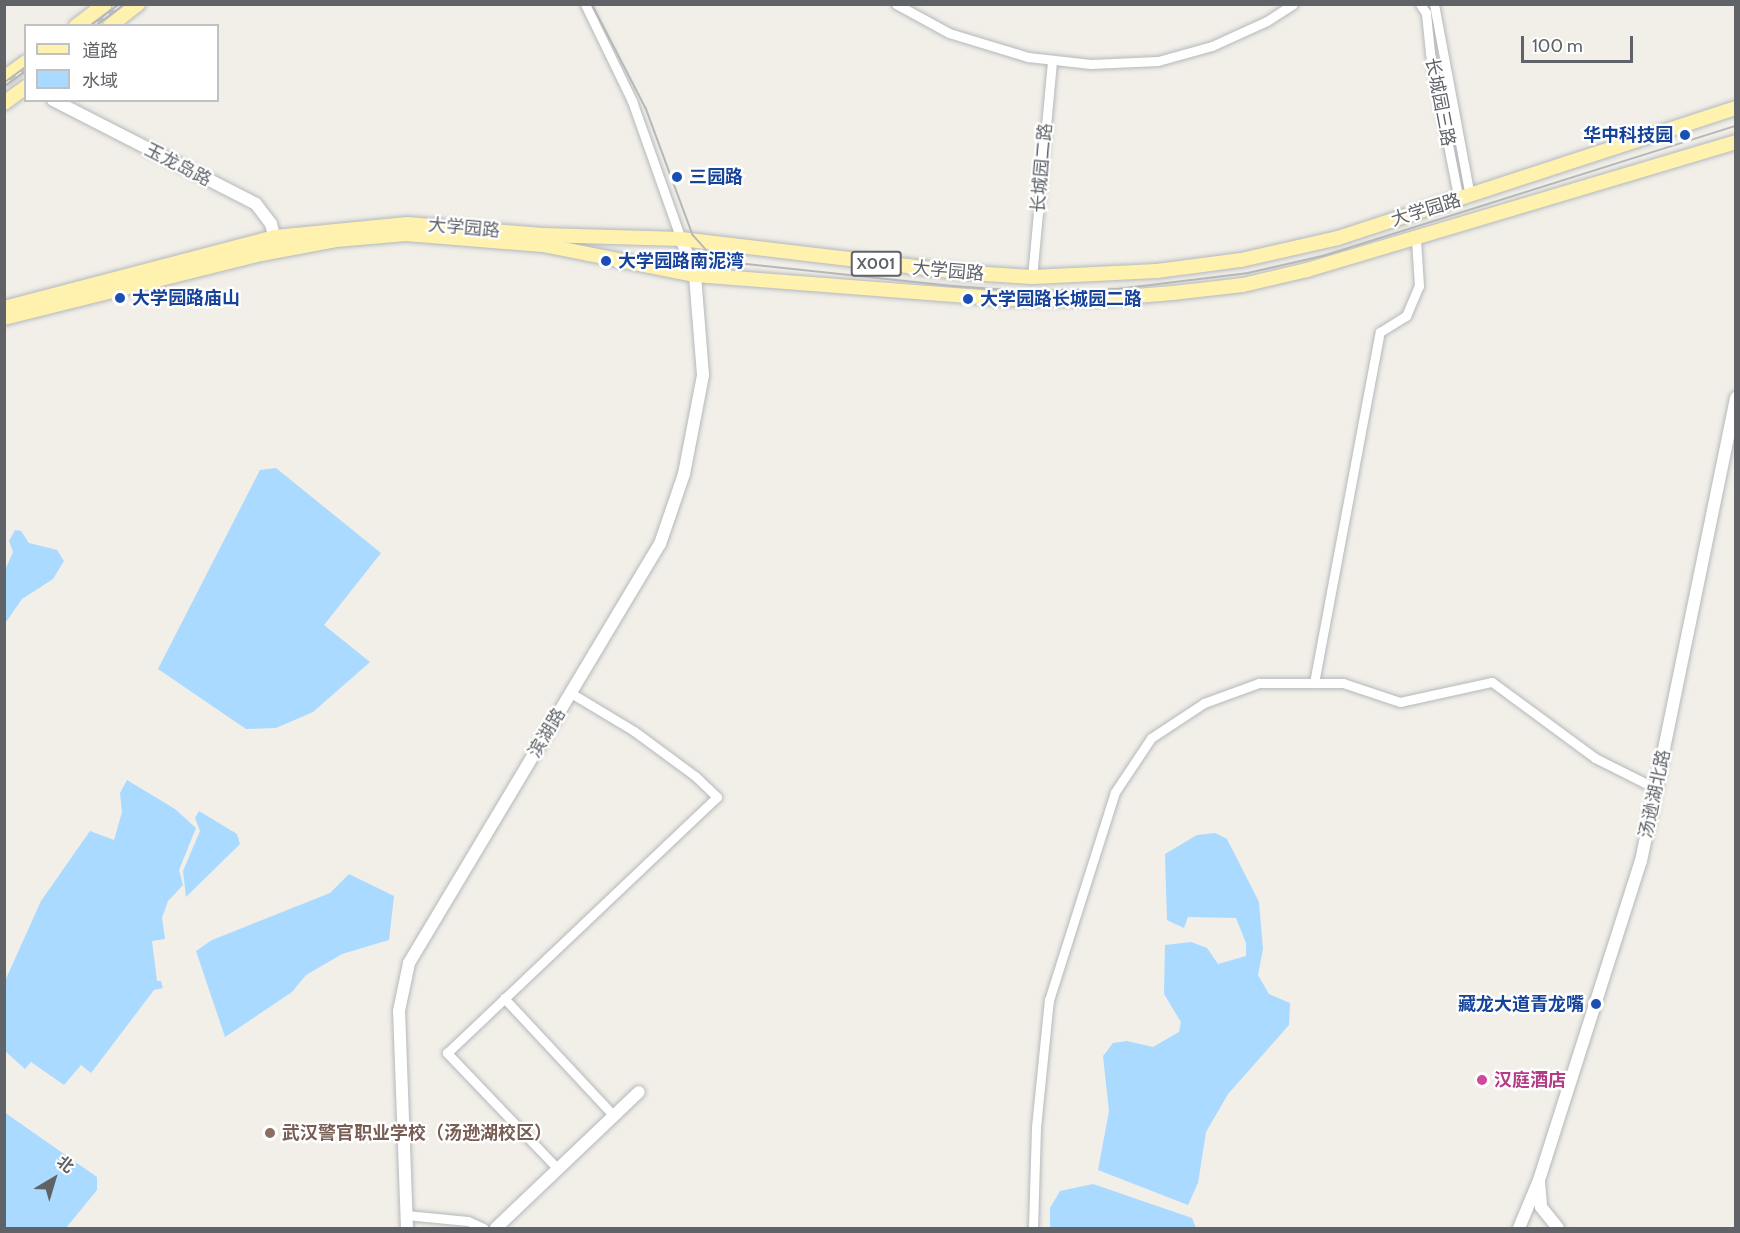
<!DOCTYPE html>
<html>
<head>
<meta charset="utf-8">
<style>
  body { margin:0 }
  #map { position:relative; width:1740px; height:1233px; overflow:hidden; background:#f1efe8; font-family:Cabin,"Noto Sans SC",sans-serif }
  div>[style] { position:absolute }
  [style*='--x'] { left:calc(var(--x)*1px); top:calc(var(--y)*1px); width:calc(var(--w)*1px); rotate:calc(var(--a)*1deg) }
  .water>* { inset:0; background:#aadaff }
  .roads { filter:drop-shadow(0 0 2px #b5b8bc) drop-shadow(0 0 2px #b5b8bc) }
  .street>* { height:9px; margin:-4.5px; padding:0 4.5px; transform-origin:4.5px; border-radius:4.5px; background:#fff }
  .secondary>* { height:12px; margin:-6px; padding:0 6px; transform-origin:6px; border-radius:6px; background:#fff }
  .primary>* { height:14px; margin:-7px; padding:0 7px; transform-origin:7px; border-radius:7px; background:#fff2af }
  .tram>* { height:1.5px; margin:-0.75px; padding:0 0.75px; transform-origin:0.75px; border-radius:0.75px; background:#b6b7b8 }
  .rail>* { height:4.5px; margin-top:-2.25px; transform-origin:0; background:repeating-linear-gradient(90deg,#fff 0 7px,#b6b7b8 0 14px); box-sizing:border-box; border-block:2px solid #b6b7b8 }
  .dots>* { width:16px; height:16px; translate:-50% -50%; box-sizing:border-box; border:3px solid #fff; border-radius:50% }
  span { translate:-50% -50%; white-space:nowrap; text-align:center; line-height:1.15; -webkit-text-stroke:4.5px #fff; paint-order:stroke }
  .shield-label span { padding:2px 4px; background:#fff; border:2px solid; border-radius:4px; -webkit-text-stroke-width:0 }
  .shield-label { font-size:16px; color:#5f6368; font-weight:700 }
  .street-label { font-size:18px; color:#5f6368 }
  .transit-label { font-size:18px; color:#164399; font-weight:700 }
  .right { translate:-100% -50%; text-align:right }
  .left { translate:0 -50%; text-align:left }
  .hotel-label { font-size:18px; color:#b23c85; font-weight:700 }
  .education-label { font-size:18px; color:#785e54; font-weight:700 }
  .frame { position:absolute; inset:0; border:6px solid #5f6368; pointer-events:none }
  .legend { position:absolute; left:24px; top:24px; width:195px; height:78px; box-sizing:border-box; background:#fff; border:2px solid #bfc1c3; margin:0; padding:8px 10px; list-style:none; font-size:18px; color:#5f6368 }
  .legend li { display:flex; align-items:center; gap:12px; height:30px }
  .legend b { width:30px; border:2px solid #bfc1c3 }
  .north { position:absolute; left:24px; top:1149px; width:60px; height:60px; -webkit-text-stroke:4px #fff; paint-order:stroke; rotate:38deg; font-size:16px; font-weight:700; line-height:24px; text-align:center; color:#5f6368 }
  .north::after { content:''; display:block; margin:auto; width:21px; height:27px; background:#5f6368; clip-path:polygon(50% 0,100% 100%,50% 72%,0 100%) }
  .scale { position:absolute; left:1521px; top:36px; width:112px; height:27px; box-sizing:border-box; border:3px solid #5f6368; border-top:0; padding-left:8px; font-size:18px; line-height:21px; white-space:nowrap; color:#5f6368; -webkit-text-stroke:4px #fff; paint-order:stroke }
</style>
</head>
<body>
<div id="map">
  <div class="water">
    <i style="clip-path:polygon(276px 468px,381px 553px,324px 625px,370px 662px,313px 712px,276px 728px,246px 729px,158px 669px,260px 470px)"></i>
    <i style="clip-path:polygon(15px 530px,21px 531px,29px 543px,57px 550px,64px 561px,53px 579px,22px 599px,6px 622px,5px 635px,5px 570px,13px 552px,9px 541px)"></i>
    <i style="clip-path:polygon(127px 780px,175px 809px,196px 828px,179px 870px,183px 885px,168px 901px,162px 918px,165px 939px,152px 941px,157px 981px,161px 981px,163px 988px,154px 990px,91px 1073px,81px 1065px,64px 1085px,31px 1062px,25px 1069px,5px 1051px,5px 981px,41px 901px,90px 831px,114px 840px,122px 812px,120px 793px)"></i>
    <i style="clip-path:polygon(199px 811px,237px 834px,240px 844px,186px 897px,183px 871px,200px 831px,195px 818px)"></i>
    <i style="clip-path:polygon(1215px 833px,1227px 839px,1259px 902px,1263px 949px,1258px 975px,1269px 994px,1290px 1003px,1289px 1025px,1228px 1094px,1206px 1132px,1198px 1183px,1188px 1205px,1098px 1170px,1109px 1111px,1103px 1056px,1113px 1043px,1127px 1041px,1153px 1047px,1179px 1032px,1181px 1022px,1164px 994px,1165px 945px,1191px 942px,1207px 948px,1218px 964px,1246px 956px,1246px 943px,1236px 918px,1188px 917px,1184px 928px,1167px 920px,1165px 854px,1197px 835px)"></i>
    <i style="clip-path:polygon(349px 874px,394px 896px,389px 940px,342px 954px,306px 975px,292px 992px,225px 1037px,196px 951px,212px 940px,330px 893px)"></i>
    <i style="clip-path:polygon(4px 1112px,97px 1177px,97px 1190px,66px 1228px,5px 1228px)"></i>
    <i style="clip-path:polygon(1093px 1184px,1192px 1218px,1196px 1228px,1050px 1228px,1050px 1208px,1060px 1191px)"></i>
  </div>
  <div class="roads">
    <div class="street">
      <i style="--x:585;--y:4;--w:108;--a:64.1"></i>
      <i style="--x:632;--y:101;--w:146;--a:70.5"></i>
      <i style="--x:896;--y:4;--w:60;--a:28.7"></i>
      <i style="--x:949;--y:33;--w:83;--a:16.9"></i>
      <i style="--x:1028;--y:57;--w:63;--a:6.3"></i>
      <i style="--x:1091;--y:64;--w:67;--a:-2.6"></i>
      <i style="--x:1158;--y:61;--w:56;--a:-15.5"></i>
      <i style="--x:1212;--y:46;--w:60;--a:-24.4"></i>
      <i style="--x:1267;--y:21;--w:31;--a:-33"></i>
      <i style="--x:1420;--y:4;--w:11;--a:56"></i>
      <i style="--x:1426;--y:13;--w:40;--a:84.3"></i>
      <i style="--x:1430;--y:53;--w:151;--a:78.9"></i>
      <i style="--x:1434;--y:4;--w:195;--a:79.4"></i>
      <i style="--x:1032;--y:277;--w:218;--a:-84.7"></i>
      <i style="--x:1314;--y:683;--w:357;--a:-79.4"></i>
      <i style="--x:1380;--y:332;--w:31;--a:-32"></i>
      <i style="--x:1406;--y:316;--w:33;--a:-67"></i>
      <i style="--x:1419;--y:286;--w:47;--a:-93.7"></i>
      <i style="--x:504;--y:998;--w:161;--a:47"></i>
      <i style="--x:558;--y:1169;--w:161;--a:-133.7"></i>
      <i style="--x:447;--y:1053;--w:372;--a:-43.5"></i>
      <i style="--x:717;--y:797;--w:30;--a:-136"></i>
      <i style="--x:695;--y:776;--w:76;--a:-143.6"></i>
      <i style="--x:634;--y:731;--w:74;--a:-148.9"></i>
      <i style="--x:406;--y:1215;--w:62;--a:5.5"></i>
      <i style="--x:468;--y:1221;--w:17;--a:25"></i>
      <i style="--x:1033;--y:1228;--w:101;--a:-88.3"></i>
      <i style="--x:1036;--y:1127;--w:128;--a:-84.2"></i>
      <i style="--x:1049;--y:1000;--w:218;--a:-72.4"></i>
      <i style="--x:1115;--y:792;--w:65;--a:-56.3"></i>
      <i style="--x:1151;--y:738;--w:64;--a:-33.4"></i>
      <i style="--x:1204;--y:703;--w:59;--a:-20"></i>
      <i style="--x:1259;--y:683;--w:84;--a:0"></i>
      <i style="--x:1343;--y:683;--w:60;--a:18.4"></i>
      <i style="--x:1400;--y:702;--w:94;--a:-12.3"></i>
      <i style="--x:1492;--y:682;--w:128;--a:36.4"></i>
      <i style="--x:1595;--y:758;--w:69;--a:26.6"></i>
    </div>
    <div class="secondary">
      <i style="--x:53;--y:100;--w:228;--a:27.1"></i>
      <i style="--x:256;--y:204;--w:25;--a:53"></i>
      <i style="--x:271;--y:224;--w:23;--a:75"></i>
      <i style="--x:1539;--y:1182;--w:25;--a:85"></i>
      <i style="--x:1541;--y:1207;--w:27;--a:51"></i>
      <i style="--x:407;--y:1228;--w:217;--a:-92.1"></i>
      <i style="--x:399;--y:1011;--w:49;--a:-78.2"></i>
      <i style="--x:409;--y:963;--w:488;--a:-59.1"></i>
      <i style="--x:660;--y:544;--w:74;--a:-71.1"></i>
      <i style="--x:684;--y:474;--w:101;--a:-79.1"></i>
      <i style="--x:703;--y:375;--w:100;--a:-94.6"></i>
      <i style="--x:695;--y:275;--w:39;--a:-111"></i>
      <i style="--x:496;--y:1228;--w:197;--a:-43.6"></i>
      <i style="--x:1519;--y:1228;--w:52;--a:-67.4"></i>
      <i style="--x:1539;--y:1180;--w:335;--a:-72.3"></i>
      <i style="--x:1641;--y:861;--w:473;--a:-78.4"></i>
    </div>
    <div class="primary">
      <i style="--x:76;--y:26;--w:36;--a:-37"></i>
      <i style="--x:110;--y:26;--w:36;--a:-38"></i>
      <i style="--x:4;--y:78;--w:27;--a:-36"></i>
      <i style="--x:4;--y:103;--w:27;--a:-36"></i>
      <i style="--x:4;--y:308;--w:280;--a:-14.7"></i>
      <i style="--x:275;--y:237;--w:133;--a:-5.6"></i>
      <i style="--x:407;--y:224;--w:136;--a:4.6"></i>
      <i style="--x:543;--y:235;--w:138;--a:1.7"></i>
      <i style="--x:681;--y:239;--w:277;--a:6.8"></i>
      <i style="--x:956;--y:272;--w:76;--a:3.8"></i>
      <i style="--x:1032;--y:277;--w:125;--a:-2.7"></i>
      <i style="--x:1157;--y:271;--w:85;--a:-7.5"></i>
      <i style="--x:1241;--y:260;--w:99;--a:-12.8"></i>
      <i style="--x:1338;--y:238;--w:419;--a:-18.1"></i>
      <i style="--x:4;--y:318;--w:265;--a:-14"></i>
      <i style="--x:261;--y:254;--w:76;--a:-10.6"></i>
      <i style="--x:336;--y:240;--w:70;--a:-4.9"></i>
      <i style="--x:406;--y:234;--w:137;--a:4.6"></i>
      <i style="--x:543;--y:245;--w:155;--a:11.2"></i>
      <i style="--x:695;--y:275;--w:312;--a:4.4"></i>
      <i style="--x:1006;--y:299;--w:93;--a:0"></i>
      <i style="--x:1099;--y:299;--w:74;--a:-4.6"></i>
      <i style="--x:1173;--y:293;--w:70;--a:-6.5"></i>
      <i style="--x:1243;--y:285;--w:66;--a:-13.2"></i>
      <i style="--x:1307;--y:270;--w:448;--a:-16.6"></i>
    </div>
  </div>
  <div class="tram">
    <i style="--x:592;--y:4;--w:117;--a:62.6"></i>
    <i style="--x:646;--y:108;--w:135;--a:69.7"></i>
    <i style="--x:693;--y:235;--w:28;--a:48"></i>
    <i style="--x:712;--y:256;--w:26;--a:16"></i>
    <i style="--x:737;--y:263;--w:216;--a:6.1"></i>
    <i style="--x:952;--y:286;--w:70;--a:4.1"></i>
    <i style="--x:1022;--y:291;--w:96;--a:-1.2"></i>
    <i style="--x:1118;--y:289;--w:131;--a:-7"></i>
    <i style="--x:1248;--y:273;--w:77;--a:-12.8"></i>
    <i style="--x:1323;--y:256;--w:433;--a:-17.5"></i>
  </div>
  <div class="rail">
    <i style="--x:92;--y:26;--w:36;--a:-37"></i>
    <i style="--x:4;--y:84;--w:27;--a:-36"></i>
  </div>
  <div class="dots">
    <i style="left:1685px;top:135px;background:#1a4fb4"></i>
    <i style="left:677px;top:177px;background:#1a4fb4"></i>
    <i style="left:606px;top:261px;background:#1a4fb4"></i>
    <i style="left:120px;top:298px;background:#1a4fb4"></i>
    <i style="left:968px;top:299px;background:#1a4fb4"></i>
    <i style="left:1596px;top:1004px;background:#1a4fb4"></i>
    <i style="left:1482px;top:1080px;background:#d1479c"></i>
    <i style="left:270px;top:1133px;background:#8d6e63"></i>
  </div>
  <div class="shield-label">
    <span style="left:876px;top:264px">X001</span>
  </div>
  <div class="street-label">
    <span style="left:1440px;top:102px;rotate:79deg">长城园三路</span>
    <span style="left:178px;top:165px;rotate:27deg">玉龙岛路</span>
    <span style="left:1042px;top:168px;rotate:-85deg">长城园二路</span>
    <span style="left:1426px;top:210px;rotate:-17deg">大学园路</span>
    <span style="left:464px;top:228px;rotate:5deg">大学园路</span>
    <span style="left:948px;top:271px;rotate:5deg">大学园路</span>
    <span style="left:547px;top:733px;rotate:-59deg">滨湖路</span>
    <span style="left:1655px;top:794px;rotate:-78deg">汤逊湖北路</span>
  </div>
  <div class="transit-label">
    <span class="right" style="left:1673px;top:135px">华中科技园</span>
    <span class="left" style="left:689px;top:177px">三园路</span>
    <span class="left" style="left:618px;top:261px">大学园路南泥湾</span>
    <span class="left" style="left:132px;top:298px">大学园路庙山</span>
    <span class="left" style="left:980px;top:299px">大学园路长城园二路</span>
    <span class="right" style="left:1584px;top:1004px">藏龙大道青龙嘴</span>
  </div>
  <div class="hotel-label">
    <span class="left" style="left:1494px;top:1080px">汉庭酒店</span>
  </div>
  <div class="education-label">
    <span class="left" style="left:282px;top:1133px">武汉警官职业学校（汤逊湖校区）</span>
  </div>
  <div class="frame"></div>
  <ul class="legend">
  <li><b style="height:8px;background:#fff2af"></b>道路</li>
  <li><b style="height:16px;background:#aadaff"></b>水域</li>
  </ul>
  <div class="north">北</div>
  <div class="scale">100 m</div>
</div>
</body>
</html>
